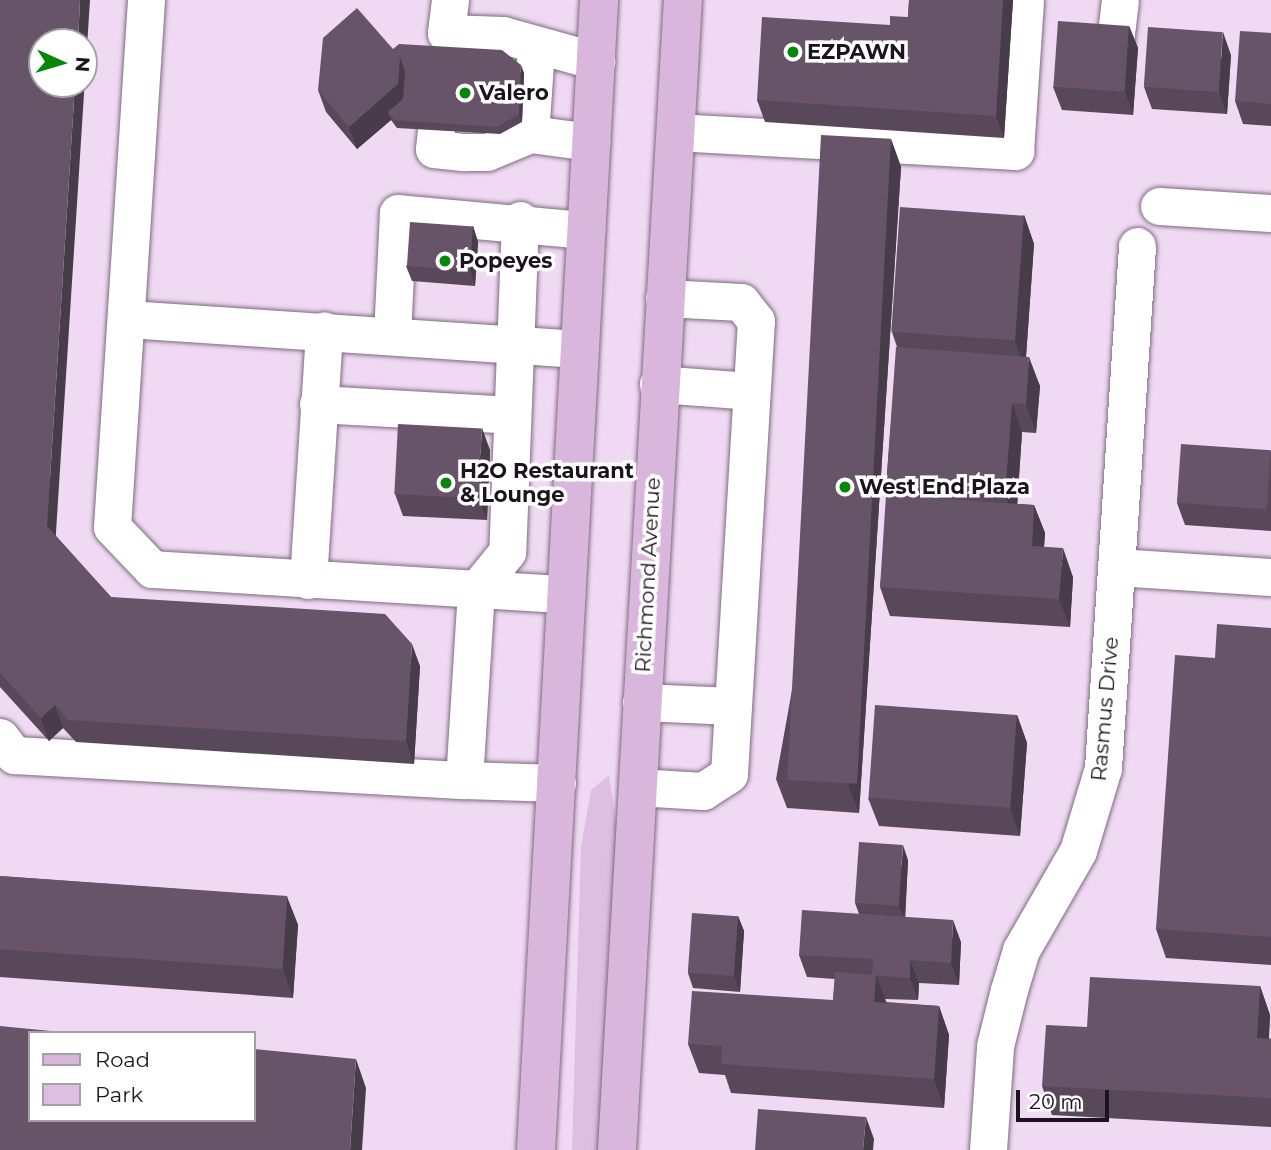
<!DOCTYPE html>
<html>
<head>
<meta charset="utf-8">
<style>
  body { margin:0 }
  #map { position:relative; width:1271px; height:1150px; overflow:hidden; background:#f0daf3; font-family:Montserrat,sans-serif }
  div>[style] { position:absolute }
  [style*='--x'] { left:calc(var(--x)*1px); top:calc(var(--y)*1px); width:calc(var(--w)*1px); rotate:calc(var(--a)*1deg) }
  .green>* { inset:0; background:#ddbfe1 }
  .roads { filter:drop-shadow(0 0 2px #7e6b81) drop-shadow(0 0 2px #7e6b81) }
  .minor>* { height:37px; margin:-18.5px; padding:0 18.5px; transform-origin:18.5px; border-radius:18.5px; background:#fff }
  .major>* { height:38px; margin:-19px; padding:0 19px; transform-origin:19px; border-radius:19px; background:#d9b7dd }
  .wall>* { inset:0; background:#59485a }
  .shaded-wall>* { inset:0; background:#483b4a }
  .building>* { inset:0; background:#675469; transform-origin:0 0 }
  .dots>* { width:19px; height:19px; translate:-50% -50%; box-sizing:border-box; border:4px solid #fff; border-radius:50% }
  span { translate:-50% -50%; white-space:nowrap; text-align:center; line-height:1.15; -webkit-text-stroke:7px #fff; paint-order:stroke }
  .poi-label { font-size:21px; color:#1c141d; font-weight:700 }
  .left { translate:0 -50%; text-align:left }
  .street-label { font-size:21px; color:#1c141d }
  .legend { position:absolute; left:28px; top:1031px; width:228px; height:91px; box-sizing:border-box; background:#fff; border:2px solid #a4a1a5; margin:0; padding:9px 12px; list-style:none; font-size:21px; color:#1c141d }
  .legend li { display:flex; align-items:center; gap:14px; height:35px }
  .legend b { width:35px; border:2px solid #a4a1a5 }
  .north { position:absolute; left:28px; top:28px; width:70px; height:70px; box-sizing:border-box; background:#fff; border:2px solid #a4a1a5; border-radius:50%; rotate:94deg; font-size:19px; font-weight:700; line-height:28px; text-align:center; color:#1c141d }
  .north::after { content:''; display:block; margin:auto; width:24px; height:32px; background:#07870a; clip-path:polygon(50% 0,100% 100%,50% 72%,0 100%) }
  .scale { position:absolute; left:1016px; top:1090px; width:93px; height:32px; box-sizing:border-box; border:4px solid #1c141d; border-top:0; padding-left:9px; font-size:21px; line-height:24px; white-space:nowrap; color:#1c141d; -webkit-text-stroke:5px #fff; paint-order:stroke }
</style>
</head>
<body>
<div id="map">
  <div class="green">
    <i style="clip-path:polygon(609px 775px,618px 835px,601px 1150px,572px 1150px,581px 847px,591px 790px)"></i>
  </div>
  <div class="roads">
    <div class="minor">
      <i style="--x:146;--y:0;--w:528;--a:93.69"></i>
      <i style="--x:112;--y:527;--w:58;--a:46.4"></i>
      <i style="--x:152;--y:569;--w:415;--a:3.5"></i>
      <i style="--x:450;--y:0;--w:33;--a:97"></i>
      <i style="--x:446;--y:33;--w:57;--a:2"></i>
      <i style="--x:503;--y:35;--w:97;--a:15.6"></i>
      <i style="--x:1115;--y:42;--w:42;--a:-83.2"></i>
      <i style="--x:536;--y:49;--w:85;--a:94"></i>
      <i style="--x:530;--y:134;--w:62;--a:7.5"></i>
      <i style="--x:436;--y:130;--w:19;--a:96"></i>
      <i style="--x:434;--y:149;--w:31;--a:6"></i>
      <i style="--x:465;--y:152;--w:22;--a:0"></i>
      <i style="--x:487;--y:152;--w:47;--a:-22.7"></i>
      <i style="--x:676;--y:132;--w:340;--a:3.2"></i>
      <i style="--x:1015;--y:151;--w:151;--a:-86.2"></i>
      <i style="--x:1159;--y:206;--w:112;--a:3.6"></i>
      <i style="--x:520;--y:220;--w:332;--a:92.2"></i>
      <i style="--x:507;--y:552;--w:49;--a:129.2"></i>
      <i style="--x:476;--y:590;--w:190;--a:93.6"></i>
      <i style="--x:464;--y:780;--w:93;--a:1.8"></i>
      <i style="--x:127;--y:319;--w:453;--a:3.8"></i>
      <i style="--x:392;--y:335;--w:122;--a:-87.2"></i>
      <i style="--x:398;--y:213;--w:189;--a:5.2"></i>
      <i style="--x:658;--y:384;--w:93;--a:4.3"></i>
      <i style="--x:318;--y:404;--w:194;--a:3.2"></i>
      <i style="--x:1116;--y:567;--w:155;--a:3.7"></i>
      <i style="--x:308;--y:580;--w:250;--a:-86.3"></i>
      <i style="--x:641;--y:702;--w:92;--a:2.5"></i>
      <i style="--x:0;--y:737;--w:23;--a:52"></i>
      <i style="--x:14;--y:755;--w:451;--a:3.2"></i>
      <i style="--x:637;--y:787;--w:66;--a:3.5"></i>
      <i style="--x:703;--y:791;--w:31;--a:-33"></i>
      <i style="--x:729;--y:774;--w:454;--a:-86.6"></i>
      <i style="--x:756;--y:321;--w:24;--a:-128"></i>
      <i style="--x:741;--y:302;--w:77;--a:-177"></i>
      <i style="--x:988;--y:1150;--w:104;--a:-86.1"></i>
      <i style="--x:995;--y:1046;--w:58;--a:-76"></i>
      <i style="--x:1009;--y:990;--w:42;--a:-73.3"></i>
      <i style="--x:1021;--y:950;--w:114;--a:-60.1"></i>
      <i style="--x:1078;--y:851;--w:87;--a:-73.2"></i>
      <i style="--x:1103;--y:768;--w:523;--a:-86.27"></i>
    </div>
    <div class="major">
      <i style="--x:536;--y:1150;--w:1152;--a:-86.86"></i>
      <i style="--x:617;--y:1150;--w:1152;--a:-86.72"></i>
    </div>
  </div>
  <div class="wall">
    <i style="clip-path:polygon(0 0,56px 536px,111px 597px,420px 666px,414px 764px,76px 742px,63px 728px,49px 741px,0 687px)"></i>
    <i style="clip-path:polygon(909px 0,1013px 0,1004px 138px,765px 122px,757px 100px,890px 25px,908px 17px)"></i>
    <i style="clip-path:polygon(1129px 26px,1138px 48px,1133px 115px,1062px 110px,1053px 87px)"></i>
    <i style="clip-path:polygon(1271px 33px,1271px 126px,1243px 124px,1235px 101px)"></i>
    <i style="clip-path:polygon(393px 49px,524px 73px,522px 122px,500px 134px,397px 128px,391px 120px,357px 149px,326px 112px,318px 90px)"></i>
    <i style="clip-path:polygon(1231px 55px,1227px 114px,1152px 109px,1144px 87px)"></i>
    <i style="clip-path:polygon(891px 139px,901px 167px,859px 813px,787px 808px,776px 779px)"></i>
    <i style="clip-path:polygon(1024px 215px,1034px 244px,1026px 357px,1040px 386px,1036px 433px,1022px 432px,1017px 504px,1034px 505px,1045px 533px,1044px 547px,1073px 577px,1070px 627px,890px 616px,880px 587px,890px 495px,886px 487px,897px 347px,892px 332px)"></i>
    <i style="clip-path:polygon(473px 226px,478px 242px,475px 286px,412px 281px,406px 266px)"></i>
    <i style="clip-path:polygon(490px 450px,487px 520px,403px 516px,395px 494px)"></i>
    <i style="clip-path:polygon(1271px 451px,1271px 531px,1185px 525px,1177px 503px)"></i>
    <i style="clip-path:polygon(1271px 628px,1271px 965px,1166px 958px,1156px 929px,1215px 658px)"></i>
    <i style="clip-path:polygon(1017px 715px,1027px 743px,1020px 836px,879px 826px,868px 798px)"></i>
    <i style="clip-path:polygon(908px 860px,905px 917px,961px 942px,959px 985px,919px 983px,918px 1000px,885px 999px,886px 1002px,939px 1006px,949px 1035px,944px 1108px,731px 1093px,725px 1075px,699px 1073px,688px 1044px,833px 1000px,835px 979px,807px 977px,799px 955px,859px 914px,855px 903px)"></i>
    <i style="clip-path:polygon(0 876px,287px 897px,298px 925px,293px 998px,0 977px)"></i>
    <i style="clip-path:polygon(738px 916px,744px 931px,740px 992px,693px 988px,688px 973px)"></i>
    <i style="clip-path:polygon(1260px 986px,1270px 1015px,1269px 1038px,1271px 1039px,1271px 1127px,1052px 1115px,1042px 1086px,1087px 1027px)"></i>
  </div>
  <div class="shaded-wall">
    <i style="clip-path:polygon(80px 0,90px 0,55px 548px,47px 526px,75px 84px,84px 84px,84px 42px,78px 42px)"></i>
    <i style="clip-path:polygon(1003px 0,1013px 0,1004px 138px,996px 116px)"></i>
    <i style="clip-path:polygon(1129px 26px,1138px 48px,1133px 115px,1125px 92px)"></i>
    <i style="clip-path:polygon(1223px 32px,1231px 55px,1227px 114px,1219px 92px)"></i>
    <i style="clip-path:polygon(400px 57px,408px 80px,406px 107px,388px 112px,391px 120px,357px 149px,349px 127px)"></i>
    <i style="clip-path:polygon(521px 65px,524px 73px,522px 122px,519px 114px)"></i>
    <i style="clip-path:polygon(891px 139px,901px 167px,859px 813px,848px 784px)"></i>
    <i style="clip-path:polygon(1024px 215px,1034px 244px,1025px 370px,1015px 341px)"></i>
    <i style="clip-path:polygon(473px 226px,478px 242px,475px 286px,470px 270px)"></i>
    <i style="clip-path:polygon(1029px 357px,1040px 386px,1036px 433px,1026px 404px)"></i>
    <i style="clip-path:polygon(1012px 403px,1022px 432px,1016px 524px,1005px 495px)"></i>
    <i style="clip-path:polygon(482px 428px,490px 450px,487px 520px,478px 498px)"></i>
    <i style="clip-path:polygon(1034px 505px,1045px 533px,1042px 575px,1032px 546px)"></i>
    <i style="clip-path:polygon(1063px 548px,1073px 577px,1070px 627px,1059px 599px)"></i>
    <i style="clip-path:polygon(412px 644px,420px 666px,414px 764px,406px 741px)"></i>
    <i style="clip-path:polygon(55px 705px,63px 728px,49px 741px,41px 718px)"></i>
    <i style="clip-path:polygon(1017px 715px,1027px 743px,1020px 836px,1010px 808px)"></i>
    <i style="clip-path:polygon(903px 845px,908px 860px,905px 921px,899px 906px)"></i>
    <i style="clip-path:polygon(287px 897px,298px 925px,293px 998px,283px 969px)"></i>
    <i style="clip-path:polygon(738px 916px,744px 931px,740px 992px,734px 976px)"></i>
    <i style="clip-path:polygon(953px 920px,961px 942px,959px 985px,951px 963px)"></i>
    <i style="clip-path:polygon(910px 960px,919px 983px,918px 1000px,910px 978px)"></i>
    <i style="clip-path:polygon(876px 975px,887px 1004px,874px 1002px)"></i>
    <i style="clip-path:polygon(1260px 986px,1270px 1015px,1267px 1067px,1257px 1038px)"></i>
    <i style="clip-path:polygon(939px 1006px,949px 1035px,944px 1108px,934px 1079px)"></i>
    <i style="clip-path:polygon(356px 1059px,366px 1088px,362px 1150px,350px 1150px)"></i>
    <i style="clip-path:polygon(866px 1117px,874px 1139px,873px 1150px,863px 1150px)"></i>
  </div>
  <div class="building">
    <i style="clip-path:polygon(0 0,80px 0,78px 42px,42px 42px,42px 84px,75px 84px,47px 526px,111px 597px,385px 614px,412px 644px,406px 741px,68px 720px,55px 705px,41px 718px,0 673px)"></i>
    <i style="clip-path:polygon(909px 0,1003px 0,996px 116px,757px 100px,762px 17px,890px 25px,890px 16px,908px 17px)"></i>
    <i style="clip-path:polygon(357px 8px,400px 57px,398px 84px,349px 127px,318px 90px,323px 38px)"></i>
    <i style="left:1058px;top:21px;width:71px;height:66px;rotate:4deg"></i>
    <i style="left:1148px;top:27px;width:75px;height:60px;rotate:4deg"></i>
    <i style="clip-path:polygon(1240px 31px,1271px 33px,1271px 104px,1235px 101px)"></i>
    <i style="clip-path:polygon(399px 44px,502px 50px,521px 65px,519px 114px,497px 127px,394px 120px,388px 112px,403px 99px,405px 72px,400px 57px,393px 49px)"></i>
    <i style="left:821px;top:135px;width:70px;height:646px;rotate:3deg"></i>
    <i style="left:900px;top:207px;width:124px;height:125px;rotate:4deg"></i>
    <i style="left:410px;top:222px;width:63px;height:44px;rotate:4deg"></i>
    <i style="clip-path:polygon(896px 347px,1029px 357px,1026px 404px,1012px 403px,1005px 495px,886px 487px)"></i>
    <i style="left:398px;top:424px;width:84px;height:70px;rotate:3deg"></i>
    <i style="left:1181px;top:444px;width:90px;height:59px;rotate:4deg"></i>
    <i style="clip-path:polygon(886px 495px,1034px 505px,1032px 546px,1063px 548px,1059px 599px,880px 587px)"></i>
    <i style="clip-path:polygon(1217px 624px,1271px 628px,1271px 937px,1156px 929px,1175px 655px,1215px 658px)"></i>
    <i style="left:875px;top:705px;width:142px;height:93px;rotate:4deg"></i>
    <i style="left:859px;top:842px;width:44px;height:61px;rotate:4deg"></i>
    <i style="left:0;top:876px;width:288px;height:73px;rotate:4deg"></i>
    <i style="clip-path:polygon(802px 910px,953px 920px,951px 963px,910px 960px,910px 978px,872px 975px,874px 959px,799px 955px)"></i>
    <i style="left:692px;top:913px;width:46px;height:60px;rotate:4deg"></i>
    <i style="clip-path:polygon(835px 972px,876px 975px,874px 1002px,939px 1006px,934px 1079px,721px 1064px,722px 1046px,688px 1044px,692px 991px,833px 1000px)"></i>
    <i style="clip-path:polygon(1090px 977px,1260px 986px,1257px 1038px,1271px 1039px,1271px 1098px,1042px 1086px,1046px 1025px,1087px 1027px)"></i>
    <i style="clip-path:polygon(0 1026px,71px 1033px,30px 1033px,30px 1120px,254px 1120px,254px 1049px,356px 1059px,350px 1150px,0 1150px)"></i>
    <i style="clip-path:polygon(758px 1109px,866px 1117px,863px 1150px,755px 1150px)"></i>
  </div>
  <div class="dots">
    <i style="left:793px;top:52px;background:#07870a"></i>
    <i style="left:465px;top:93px;background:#07870a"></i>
    <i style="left:445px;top:261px;background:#07870a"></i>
    <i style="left:446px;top:483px;background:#07870a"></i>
    <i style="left:845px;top:487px;background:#07870a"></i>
  </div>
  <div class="poi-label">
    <span class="left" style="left:807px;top:52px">EZPAWN</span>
    <span class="left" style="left:479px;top:93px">Valero</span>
    <span class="left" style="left:459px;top:261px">Popeyes</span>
    <span class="left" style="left:460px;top:483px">H2O Restaurant<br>&amp; Lounge</span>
    <span class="left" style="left:859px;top:487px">West End Plaza</span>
  </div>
  <div class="street-label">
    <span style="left:648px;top:575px;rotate:-87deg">Richmond Avenue</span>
    <span style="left:1105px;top:709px;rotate:-85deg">Rasmus Drive</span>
  </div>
  <ul class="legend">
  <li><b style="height:9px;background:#d9b7dd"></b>Road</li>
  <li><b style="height:19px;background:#ddbfe1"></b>Park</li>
  </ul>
  <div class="north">N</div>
  <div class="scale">20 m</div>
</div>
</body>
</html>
